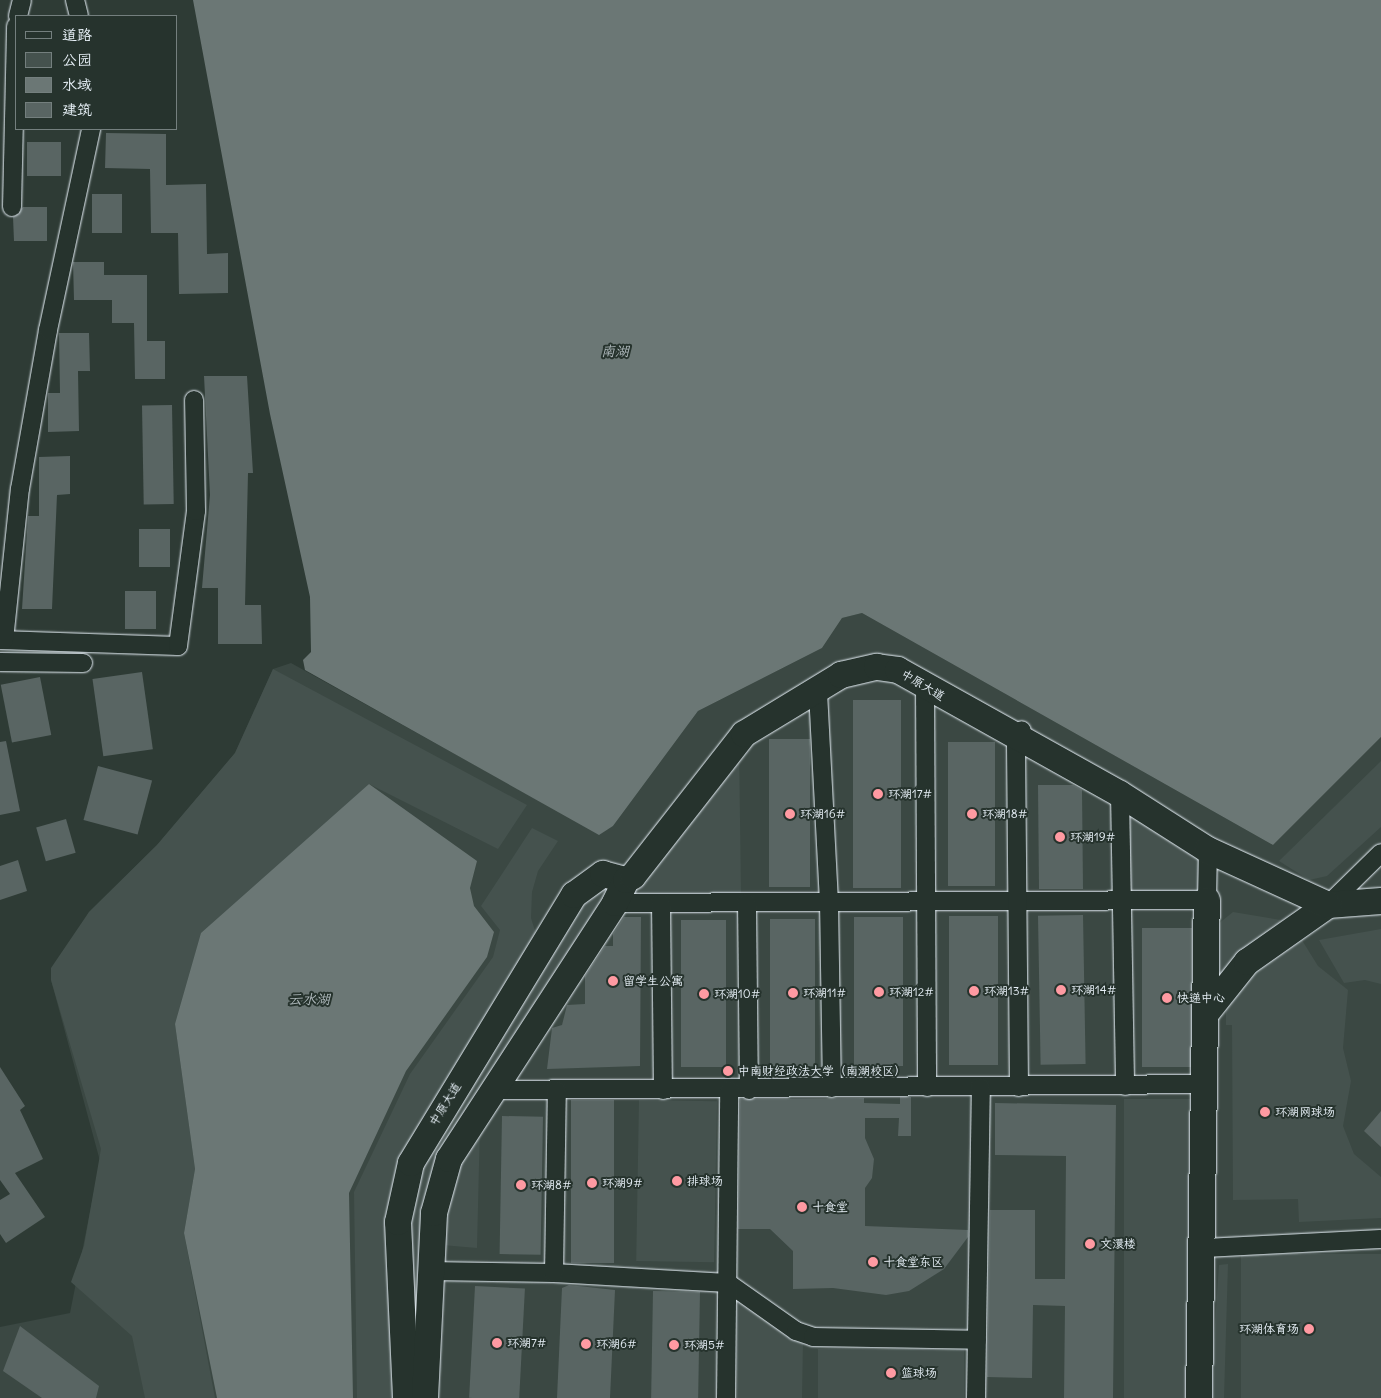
<!DOCTYPE html>
<html>
<head>
<meta charset="utf-8">
<style>
  body { margin:0 }
  #map { position:relative; width:1381px; height:1398px; overflow:hidden; background:#2e3b35; font-family:Delius,"LXGW WenKai TC",sans-serif }
  div>[style] { position:absolute }
  [style*='--x'] { left:calc(var(--x)*1px); top:calc(var(--y)*1px); width:calc(var(--w)*1px); rotate:calc(var(--a)*1deg) }
  .built>* { inset:0; background:#3b4843 }
  .green>* { inset:0; background:#45524e; transform-origin:0 0 }
  .water>* { inset:0; background:#6b7775 }
  .building>* { inset:0; background:#596563; transform-origin:0 0 }
  .roads { filter:drop-shadow(0 0 1px #e8f1f8) drop-shadow(0 0 1px #e8f1f8) }
  .street>* { height:18px; margin:-9px; padding:0 9px; transform-origin:9px; border-radius:9px; background:#26332d }
  .secondary>* { height:26px; margin:-13px; padding:0 13px; transform-origin:13px; border-radius:13px; background:#26332d }
  .dots>* { width:14px; height:14px; translate:-50% -50%; box-sizing:border-box; border:2px solid #26332d; border-radius:50% }
  span { translate:-50% -50%; white-space:nowrap; text-align:center; line-height:1.15; -webkit-text-stroke:4px #26332d; paint-order:stroke }
  .street-label { font-size:12px; color:#e8f1f8 }
  .poi-label { font-size:12px; color:#e8f1f8 }
  .left { translate:0 -50%; text-align:left }
  .right { translate:-100% -50%; text-align:right }
  .water-label { font-size:14px; color:#b0babd; font-style:italic }
  .legend { position:absolute; left:15px; top:15px; width:162px; height:115px; box-sizing:border-box; background:#26332d; border:1px solid #747f7e; margin:0; padding:6px 9px; list-style:none; font-size:15px; color:#e8f1f8 }
  .legend li { display:flex; align-items:center; gap:10px; height:25px }
  .legend b { width:25px; border:1px solid #747f7e }
</style>
</head>
<body>
<div id="map">
  <div class="built">
    <i style="clip-path:polygon(862px 613px,1273px 845px,1381px 737px,1381px 1398px,0 1398px,0 1327px,70px 1313px,100px 1161px,51px 980px,89px 912px,157px 845px,235px 753px,273px 669px,291px 663px,599px 834px,613px 826px,698px 711px,822px 648px,842px 618px)"></i>
  </div>
  <div class="green">
    <i style="clip-path:polygon(273px 669px,527px 805px,498px 849px,369px 784px,175px 1024px,195px 1169px,184px 1233px,215px 1398px,145px 1398px,132px 1336px,71px 1282px,84px 1246px,101px 1149px,51px 980px,51px 968px,89px 912px,157px 845px,235px 753px)"></i>
    <i style="clip-path:polygon(739px 745px,741px 893px,626px 896px)"></i>
    <i style="clip-path:polygon(1381px 761px,1381px 827px,1327px 876px,1309px 880px,1279px 861px)"></i>
    <i style="clip-path:polygon(1124px 810px,1203px 858px,1203px 898px,1125px 897px)"></i>
    <i style="clip-path:polygon(532px 828px,558px 841px,538px 871px,532px 892px,531px 918px,540px 947px,411px 1152px,402px 1398px,357px 1398px,354px 1192px,410px 1074px,493px 957px,500px 930px,481px 906px)"></i>
    <i style="clip-path:polygon(610px 883px,480px 1124px,477px 1248px,442px 1245px,437px 1398px,409px 1398px,403px 1253px,423px 1150px,590px 888px)"></i>
    <i style="clip-path:polygon(1233px 912px,1293px 922px,1217px 986px,1218px 924px)"></i>
    <i style="clip-path:polygon(1381px 929px,1381px 984px,1365px 980px,1344px 983px,1319px 940px)"></i>
    <i style="clip-path:polygon(1300px 937px,1318px 966px,1348px 990px,1343px 1048px,1351px 1081px,1343px 1126px,1354px 1154px,1381px 1177px,1381px 1218px,1299px 1222px,1298px 1199px,1233px 1200px,1232px 1025px,1226px 1025px,1226px 988px)"></i>
    <i style="left:1124px;top:1099px;width:70px;height:299px"></i>
    <i style="left:639px;top:1100px;width:78px;height:161px;rotate:1deg"></i>
    <i style="left:1381px;top:1254px;width:144px;height:140px;rotate:90deg"></i>
    <i style="clip-path:polygon(1228px 1264px,1224px 1398px,1210px 1398px,1219px 1265px)"></i>
    <i style="clip-path:polygon(737px 1300px,803px 1340px,802px 1398px,737px 1398px)"></i>
    <i style="left:818px;top:1349px;width:146px;height:49px"></i>
  </div>
  <div class="water">
    <i style="clip-path:polygon(193px 0,1381px 0,1381px 737px,1273px 845px,862px 613px,842px 618px,822px 648px,698px 711px,613px 826px,599px 835px,305px 670px,303px 660px,311px 652px,310px 597px,270px 414px)"></i>
    <i style="clip-path:polygon(369px 784px,477px 861px,470px 888px,474px 906px,494px 932px,487px 957px,406px 1071px,349px 1193px,353px 1398px,217px 1398px,184px 1233px,195px 1169px,175px 1024px,201px 933px)"></i>
  </div>
  <div class="building">
    <i style="clip-path:polygon(106px 133px,166px 134px,166px 185px,206px 184px,207px 254px,228px 253px,228px 293px,179px 294px,178px 233px,151px 233px,150px 169px,105px 168px)"></i>
    <i style="left:27px;top:142px;width:34px;height:34px"></i>
    <i style="left:92px;top:194px;width:30px;height:39px"></i>
    <i style="clip-path:polygon(23px 207px,47px 207px,47px 241px,14px 241px,13px 217px)"></i>
    <i style="clip-path:polygon(73px 262px,104px 262px,104px 275px,147px 275px,147px 341px,165px 341px,165px 379px,135px 379px,134px 323px,112px 323px,112px 300px,74px 300px)"></i>
    <i style="clip-path:polygon(59px 333px,89px 333px,90px 371px,78px 371px,79px 431px,48px 432px,48px 393px,60px 393px)"></i>
    <i style="clip-path:polygon(204px 376px,247px 376px,253px 473px,248px 473px,245px 605px,261px 605px,262px 644px,218px 644px,218px 588px,202px 588px,210px 495px)"></i>
    <i style="left:172px;top:405px;width:99px;height:30px;rotate:89deg"></i>
    <i style="clip-path:polygon(70px 456px,70px 494px,57px 495px,52px 609px,22px 609px,28px 516px,39px 516px,39px 457px)"></i>
    <i style="left:139px;top:529px;width:31px;height:38px"></i>
    <i style="left:156px;top:591px;width:38px;height:31px;rotate:90deg"></i>
    <i style="left:142px;top:672px;width:78px;height:50px;rotate:82deg"></i>
    <i style="left:40px;top:677px;width:59px;height:40px;rotate:79deg"></i>
    <i style="left:853px;top:700px;width:48px;height:188px"></i>
    <i style="left:810px;top:739px;width:148px;height:41px;rotate:90deg"></i>
    <i style="clip-path:polygon(6px 741px,20px 811px,0 815px,0 742px)"></i>
    <i style="left:948px;top:742px;width:47px;height:144px"></i>
    <i style="left:98px;top:766px;width:56px;height:56px;rotate:15deg"></i>
    <i style="clip-path:polygon(1038px 785px,1073px 785px,1082px 790px,1083px 889px,1039px 889px)"></i>
    <i style="left:66px;top:819px;width:35px;height:31px;rotate:74deg"></i>
    <i style="clip-path:polygon(18px 860px,27px 891px,0 900px,0 866px)"></i>
    <i style="left:1083px;top:915px;width:149px;height:45px;rotate:89deg"></i>
    <i style="left:949px;top:916px;width:49px;height:149px"></i>
    <i style="clip-path:polygon(624px 917px,641px 917px,640px 1066px,547px 1069px,552px 1028px,562px 1025px,567px 1005px,585px 1004px,585px 976px,605px 946px,613px 946px,613px 934px)"></i>
    <i style="left:854px;top:917px;width:49px;height:149px"></i>
    <i style="left:770px;top:919px;width:45px;height:147px"></i>
    <i style="left:681px;top:920px;width:45px;height:147px"></i>
    <i style="left:1142px;top:928px;width:50px;height:139px"></i>
    <i style="clip-path:polygon(0 1067px,25px 1106px,20px 1110px,43px 1159px,15px 1173px,45px 1217px,6px 1243px,0 1234px,0 1200px,10px 1194px,0 1180px)"></i>
    <i style="clip-path:polygon(900px 1097px,911px 1097px,911px 1136px,898px 1136px,899px 1118px,865px 1118px,865px 1138px,874px 1159px,872px 1178px,865px 1188px,865px 1226px,968px 1230px,968px 1237px,944px 1269px,909px 1291px,886px 1295px,833px 1288px,793px 1289px,793px 1251px,770px 1229px,738px 1229px,740px 1099px,864px 1098px,864px 1103px,900px 1104px)"></i>
    <i style="left:571px;top:1100px;width:43px;height:163px"></i>
    <i style="clip-path:polygon(995px 1103px,1116px 1105px,1113px 1398px,1064px 1398px,1065px 1306px,1033px 1305px,1032px 1378px,987px 1377px,990px 1210px,1035px 1210px,1035px 1279px,1065px 1279px,1066px 1156px,995px 1155px)"></i>
    <i style="clip-path:polygon(1381px 1111px,1381px 1147px,1364px 1131px)"></i>
    <i style="left:502px;top:1116px;width:41px;height:138px;rotate:1deg"></i>
    <i style="clip-path:polygon(569px 1285px,615px 1290px,610px 1398px,557px 1398px,562px 1288px)"></i>
    <i style="left:475px;top:1286px;width:50px;height:112px;rotate:3deg"></i>
    <i style="left:653px;top:1291px;width:47px;height:107px;rotate:1deg"></i>
    <i style="clip-path:polygon(20px 1326px,99px 1386px,96px 1398px,42px 1398px,3px 1371px)"></i>
  </div>
  <div class="roads">
    <div class="street">
      <i style="--x:75;--y:0;--w:16;--a:76"></i>
      <i style="--x:18;--y:16;--w:16;--a:-76"></i>
      <i style="--x:12;--y:207;--w:181;--a:-88.7"></i>
      <i style="--x:0;--y:640;--w:178;--a:1.9"></i>
      <i style="--x:178;--y:646;--w:136;--a:-82.4"></i>
      <i style="--x:196;--y:511;--w:111;--a:-91"></i>
      <i style="--x:4;--y:640;--w:152;--a:-84"></i>
      <i style="--x:20;--y:489;--w:161;--a:-80"></i>
      <i style="--x:48;--y:330;--w:206;--a:-77.9"></i>
      <i style="--x:0;--y:662;--w:83;--a:0.7"></i>
      <i style="--x:925;--y:687;--w:400;--a:89.7"></i>
      <i style="--x:818;--y:692;--w:210;--a:87"></i>
      <i style="--x:829;--y:902;--w:186;--a:89.1"></i>
      <i style="--x:1120;--y:794;--w:292;--a:89"></i>
      <i style="--x:615;--y:903;--w:592;--a:-0.29"></i>
      <i style="--x:1207;--y:900;--w:50;--a:-88.9"></i>
      <i style="--x:661;--y:903;--w:187;--a:89.4"></i>
      <i style="--x:747;--y:903;--w:187;--a:89.4"></i>
      <i style="--x:1328;--y:905;--w:74;--a:-44.5"></i>
      <i style="--x:1019;--y:1087;--w:351;--a:-90.5"></i>
      <i style="--x:1016;--y:736;--w:8;--a:-45"></i>
      <i style="--x:492;--y:1090;--w:715;--a:-0.48"></i>
      <i style="--x:1204;--y:1248;--w:177;--a:-2.9"></i>
      <i style="--x:430;--y:1271;--w:124;--a:0.9"></i>
      <i style="--x:554;--y:1273;--w:174;--a:3.3"></i>
      <i style="--x:728;--y:1283;--w:83;--a:35.2"></i>
      <i style="--x:796;--y:1331;--w:18;--a:19"></i>
      <i style="--x:813;--y:1337;--w:164;--a:1"></i>
      <i style="--x:554;--y:1273;--w:183;--a:-89.1"></i>
      <i style="--x:726;--y:1398;--w:308;--a:-89.4"></i>
      <i style="--x:976;--y:1398;--w:311;--a:-89.1"></i>
    </div>
    <div class="secondary">
      <i style="--x:1208;--y:1011;--w:63;--a:-51.5"></i>
      <i style="--x:1247;--y:962;--w:99;--a:-35.1"></i>
      <i style="--x:1328;--y:905;--w:53;--a:-4.3"></i>
      <i style="--x:406;--y:1398;--w:176;--a:-92.6"></i>
      <i style="--x:398;--y:1222;--w:60;--a:-77.6"></i>
      <i style="--x:411;--y:1163;--w:314;--a:-58.7"></i>
      <i style="--x:574;--y:895;--w:36;--a:-36"></i>
      <i style="--x:603;--y:874;--w:24;--a:15"></i>
      <i style="--x:425;--y:1398;--w:185;--a:-87.2"></i>
      <i style="--x:434;--y:1213;--w:56;--a:-74.5"></i>
      <i style="--x:449;--y:1159;--w:305;--a:-57"></i>
      <i style="--x:615;--y:903;--w:25;--a:-64"></i>
      <i style="--x:626;--y:880;--w:8;--a:-30"></i>
      <i style="--x:633;--y:876;--w:180;--a:-52"></i>
      <i style="--x:744;--y:734;--w:114;--a:-31.3"></i>
      <i style="--x:841;--y:675;--w:37;--a:-13"></i>
      <i style="--x:877;--y:667;--w:21;--a:8"></i>
      <i style="--x:898;--y:670;--w:254;--a:29.2"></i>
      <i style="--x:1120;--y:794;--w:104;--a:32.5"></i>
      <i style="--x:1208;--y:850;--w:132;--a:24.6"></i>
      <i style="--x:1199;--y:1398;--w:498;--a:-89.1"></i>
    </div>
  </div>
  <div class="dots">
    <i style="left:878px;top:794px;background:#ff9aa2"></i>
    <i style="left:790px;top:814px;background:#ff9aa2"></i>
    <i style="left:972px;top:814px;background:#ff9aa2"></i>
    <i style="left:1060px;top:837px;background:#ff9aa2"></i>
    <i style="left:613px;top:981px;background:#ff9aa2"></i>
    <i style="left:1061px;top:990px;background:#ff9aa2"></i>
    <i style="left:974px;top:991px;background:#ff9aa2"></i>
    <i style="left:879px;top:992px;background:#ff9aa2"></i>
    <i style="left:793px;top:993px;background:#ff9aa2"></i>
    <i style="left:704px;top:994px;background:#ff9aa2"></i>
    <i style="left:1167px;top:998px;background:#ff9aa2"></i>
    <i style="left:728px;top:1071px;background:#ff9aa2"></i>
    <i style="left:1265px;top:1112px;background:#ff9aa2"></i>
    <i style="left:677px;top:1181px;background:#ff9aa2"></i>
    <i style="left:592px;top:1183px;background:#ff9aa2"></i>
    <i style="left:521px;top:1185px;background:#ff9aa2"></i>
    <i style="left:802px;top:1207px;background:#ff9aa2"></i>
    <i style="left:1090px;top:1244px;background:#ff9aa2"></i>
    <i style="left:873px;top:1262px;background:#ff9aa2"></i>
    <i style="left:1309px;top:1329px;background:#ff9aa2"></i>
    <i style="left:497px;top:1343px;background:#ff9aa2"></i>
    <i style="left:586px;top:1344px;background:#ff9aa2"></i>
    <i style="left:674px;top:1345px;background:#ff9aa2"></i>
    <i style="left:891px;top:1373px;background:#ff9aa2"></i>
  </div>
  <div class="street-label">
    <span style="left:923px;top:685px;rotate:31deg">中原大道</span>
    <span style="left:445px;top:1104px;rotate:-58deg">中原大道</span>
  </div>
  <div class="poi-label">
    <span class="left" style="left:888px;top:794px">环湖17#</span>
    <span class="left" style="left:800px;top:814px">环湖16#</span>
    <span class="left" style="left:982px;top:814px">环湖18#</span>
    <span class="left" style="left:1070px;top:837px">环湖19#</span>
    <span class="left" style="left:623px;top:981px">留学生公寓</span>
    <span class="left" style="left:1071px;top:990px">环湖14#</span>
    <span class="left" style="left:984px;top:991px">环湖13#</span>
    <span class="left" style="left:889px;top:992px">环湖12#</span>
    <span class="left" style="left:803px;top:993px">环湖11#</span>
    <span class="left" style="left:714px;top:994px">环湖10#</span>
    <span class="left" style="left:1177px;top:998px">快递中心</span>
    <span class="left" style="left:738px;top:1071px">中南财经政法大学（南湖校区）</span>
    <span class="left" style="left:1275px;top:1112px">环湖网球场</span>
    <span class="left" style="left:687px;top:1181px">排球场</span>
    <span class="left" style="left:602px;top:1183px">环湖9#</span>
    <span class="left" style="left:531px;top:1185px">环湖8#</span>
    <span class="left" style="left:812px;top:1207px">十食堂</span>
    <span class="left" style="left:1100px;top:1244px">文澴楼</span>
    <span class="left" style="left:883px;top:1262px">十食堂东区</span>
    <span class="right" style="left:1299px;top:1329px">环湖体育场</span>
    <span class="left" style="left:507px;top:1343px">环湖7#</span>
    <span class="left" style="left:596px;top:1344px">环湖6#</span>
    <span class="left" style="left:684px;top:1345px">环湖5#</span>
    <span class="left" style="left:901px;top:1373px">篮球场</span>
  </div>
  <div class="water-label">
    <span style="left:615px;top:351px">南湖</span>
    <span style="left:309px;top:999px">云水湖</span>
  </div>
  <ul class="legend">
  <li><b style="height:6px;background:#26332d"></b>道路</li>
  <li><b style="height:14px;background:#45524e"></b>公园</li>
  <li><b style="height:14px;background:#6b7775"></b>水域</li>
  <li><b style="height:14px;background:#596563"></b>建筑</li>
  </ul>
</div>
</body>
</html>
